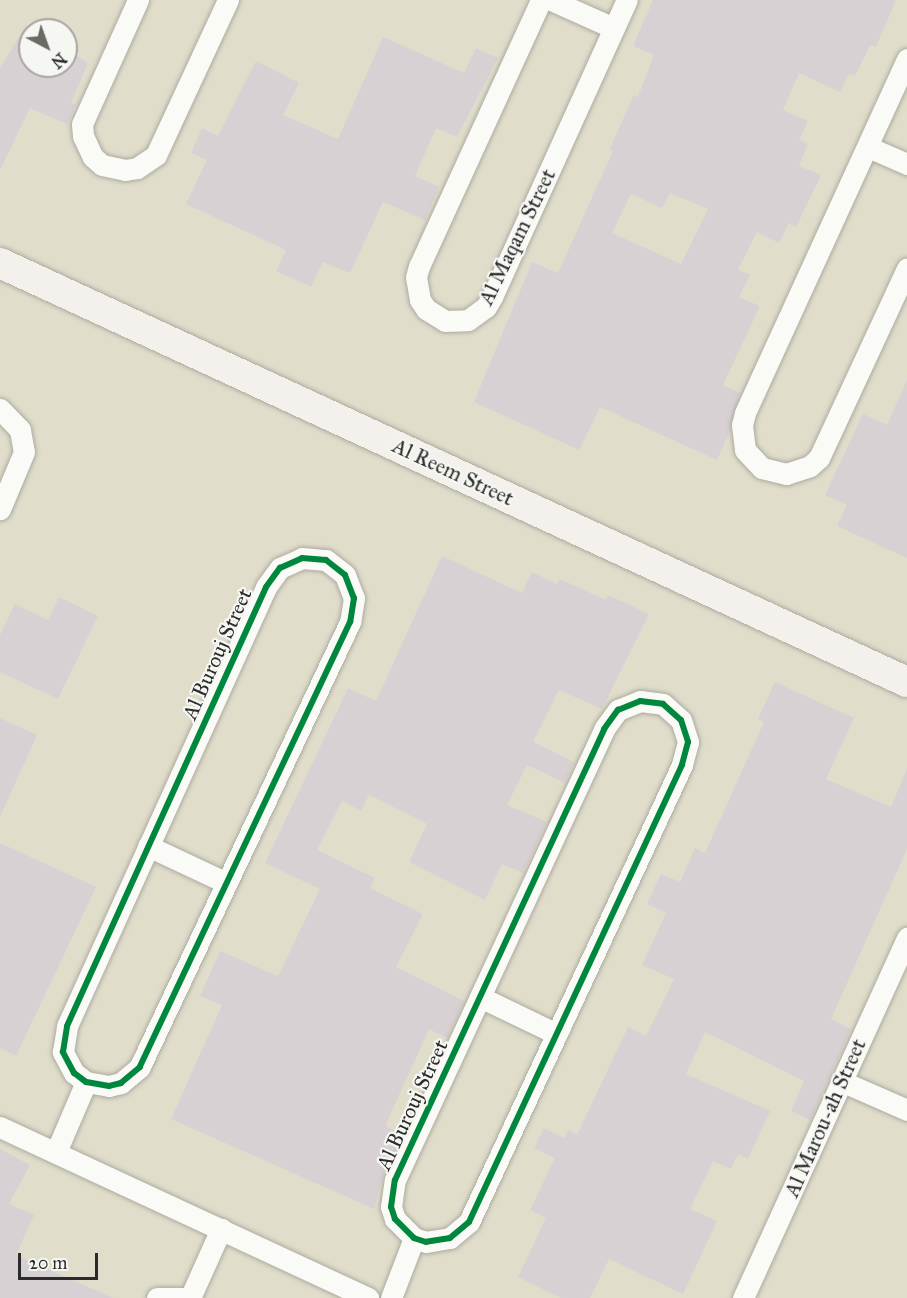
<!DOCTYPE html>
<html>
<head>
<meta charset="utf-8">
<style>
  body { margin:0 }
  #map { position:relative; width:907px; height:1298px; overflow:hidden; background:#e0ddcb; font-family:"IM FELL Great Primer",serif }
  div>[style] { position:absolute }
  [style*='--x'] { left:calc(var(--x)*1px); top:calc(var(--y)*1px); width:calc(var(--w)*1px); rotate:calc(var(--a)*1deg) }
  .building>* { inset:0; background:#d8d1d4 }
  .roads { filter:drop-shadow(0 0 2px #adaba0) drop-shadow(0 0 2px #adaba0) }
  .street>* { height:21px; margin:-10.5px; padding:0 10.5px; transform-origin:10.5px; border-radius:10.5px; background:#fafaf7 }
  .secondary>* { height:30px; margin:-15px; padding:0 15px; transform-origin:15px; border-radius:15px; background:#f4f1ec }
  .cycleway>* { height:6px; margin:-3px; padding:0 3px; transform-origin:3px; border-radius:3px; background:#00873e }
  span { translate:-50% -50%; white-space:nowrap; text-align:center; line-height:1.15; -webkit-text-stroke:4.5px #f6f6f2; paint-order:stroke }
  .street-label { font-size:21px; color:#2b2b2b }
  .north { position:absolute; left:18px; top:18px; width:60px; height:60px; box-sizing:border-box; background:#f6f6f2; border:2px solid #a5a5a2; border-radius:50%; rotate:139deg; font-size:16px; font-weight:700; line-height:24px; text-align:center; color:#2b2b2b }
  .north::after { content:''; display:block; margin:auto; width:21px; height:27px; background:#6a6963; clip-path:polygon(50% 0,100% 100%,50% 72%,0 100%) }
  .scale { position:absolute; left:18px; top:1253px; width:80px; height:27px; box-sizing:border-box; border:3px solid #2b2b2b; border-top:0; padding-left:8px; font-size:18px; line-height:21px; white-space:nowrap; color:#2b2b2b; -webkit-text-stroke:4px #f6f6f2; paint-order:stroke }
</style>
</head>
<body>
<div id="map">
  <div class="building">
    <i style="clip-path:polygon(evenodd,653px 0,896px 0,876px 47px,870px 45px,855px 76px,849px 74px,840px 92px,799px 73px,783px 110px,808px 121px,799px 140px,808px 144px,799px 166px,821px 175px,796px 227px,789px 223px,779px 243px,757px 232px,738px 270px,750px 275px,739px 297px,760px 306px,723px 385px,740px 393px,730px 431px,717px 460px,600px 407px,579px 450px,474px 402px,532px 262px,558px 273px,613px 151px,609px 150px,634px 95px,638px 97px,654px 55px,633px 46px,653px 0,670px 193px,708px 209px,681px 264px,612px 233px,631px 194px,662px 208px,670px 193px)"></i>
    <i style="clip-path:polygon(26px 25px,34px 30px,30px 30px,30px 66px,66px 66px,66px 49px,88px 63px,71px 103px,76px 105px,67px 124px,30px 108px,0 170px,0 68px)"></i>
    <i style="clip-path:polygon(383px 37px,464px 73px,476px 48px,498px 58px,457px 137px,436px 128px,415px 176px,439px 187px,425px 220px,383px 202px,350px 273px,323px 262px,311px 287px,276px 271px,286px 250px,186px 204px,207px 160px,191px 153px,202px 128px,218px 136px,256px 61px,299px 83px,283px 115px,338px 139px)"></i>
    <i style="clip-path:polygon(907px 380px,907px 558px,837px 526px,847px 505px,825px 495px,863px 414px,887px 425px)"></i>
    <i style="clip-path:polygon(442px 556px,522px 593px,532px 572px,557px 584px,560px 579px,606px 600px,608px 595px,649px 614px,602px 709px,559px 690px,533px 742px,574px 762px,565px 783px,527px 765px,507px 805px,547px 822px,523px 873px,502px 864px,485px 900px,409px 862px,427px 824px,369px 795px,361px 811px,342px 801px,317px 850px,375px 878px,370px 888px,423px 914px,396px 967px,464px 1001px,447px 1038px,429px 1029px,385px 1126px,402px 1134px,383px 1175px,374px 1209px,171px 1119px,222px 1005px,200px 996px,220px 951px,278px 976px,320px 889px,265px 863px,348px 688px,376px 701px)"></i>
    <i style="clip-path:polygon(59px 597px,98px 616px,58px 699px,0 672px,0 635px,15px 604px,48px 620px)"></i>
    <i style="clip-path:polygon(775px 682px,854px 718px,826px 779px,891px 807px,907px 769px,907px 849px,831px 1019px,851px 1029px,810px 1120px,791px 1111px,804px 1081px,705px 1032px,686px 1074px,770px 1111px,748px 1159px,738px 1154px,731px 1169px,713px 1161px,690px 1209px,717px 1221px,683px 1294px,609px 1259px,590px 1298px,561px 1298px,518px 1277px,546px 1218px,530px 1210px,555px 1158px,534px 1148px,544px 1128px,564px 1138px,568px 1130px,577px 1135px,628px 1027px,646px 1036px,674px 979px,642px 965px,666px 913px,647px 904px,661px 874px,680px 882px,695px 848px,705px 853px,764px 722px,758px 719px)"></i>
    <i style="clip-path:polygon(0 718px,37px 735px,0 817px)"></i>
    <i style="clip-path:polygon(0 843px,96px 887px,16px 1056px,0 1048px)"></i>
    <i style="clip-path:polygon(0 1149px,30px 1165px,9px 1204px,34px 1215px,16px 1255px,113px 1298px,0 1298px)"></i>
  </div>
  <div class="roads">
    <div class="street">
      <i style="--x:138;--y:0;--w:136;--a:114.3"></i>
      <i style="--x:82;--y:124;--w:12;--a:85"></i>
      <i style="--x:83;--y:136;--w:23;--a:65"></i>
      <i style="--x:93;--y:157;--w:12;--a:42"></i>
      <i style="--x:102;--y:165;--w:24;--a:12"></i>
      <i style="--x:125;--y:170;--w:12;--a:-9"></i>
      <i style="--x:137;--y:168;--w:23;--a:-34"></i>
      <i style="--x:156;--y:155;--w:171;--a:-65.1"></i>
      <i style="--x:541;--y:0;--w:293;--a:114.6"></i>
      <i style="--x:419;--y:266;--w:11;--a:105"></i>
      <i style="--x:416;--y:277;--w:23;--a:80"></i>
      <i style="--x:420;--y:300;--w:11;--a:56"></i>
      <i style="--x:426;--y:309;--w:22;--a:32"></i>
      <i style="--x:445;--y:321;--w:23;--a:-2"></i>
      <i style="--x:468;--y:320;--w:22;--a:-36"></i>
      <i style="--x:486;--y:307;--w:12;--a:-59"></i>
      <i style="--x:492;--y:297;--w:326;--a:-65.6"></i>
      <i style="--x:551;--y:0;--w:69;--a:24"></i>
      <i style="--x:907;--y:59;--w:389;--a:114.6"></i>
      <i style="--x:745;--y:413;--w:12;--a:104"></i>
      <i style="--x:742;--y:425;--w:25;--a:83"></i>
      <i style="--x:745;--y:450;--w:25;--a:47"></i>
      <i style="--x:762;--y:468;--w:25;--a:14"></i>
      <i style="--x:786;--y:474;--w:25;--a:-18"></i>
      <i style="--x:810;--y:466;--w:12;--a:-42"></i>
      <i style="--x:819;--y:458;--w:209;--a:-65.1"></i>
      <i style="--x:868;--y:147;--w:43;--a:23.6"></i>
      <i style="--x:0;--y:409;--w:29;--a:46"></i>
      <i style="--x:20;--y:430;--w:22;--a:80"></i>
      <i style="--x:24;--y:452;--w:62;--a:112.8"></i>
      <i style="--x:302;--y:558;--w:24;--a:5"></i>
      <i style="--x:326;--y:560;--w:24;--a:38"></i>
      <i style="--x:345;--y:575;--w:25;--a:69"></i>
      <i style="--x:354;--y:598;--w:24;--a:99"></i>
      <i style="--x:350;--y:622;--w:492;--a:115.3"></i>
      <i style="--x:140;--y:1067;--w:25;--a:140"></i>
      <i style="--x:121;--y:1083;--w:12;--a:166"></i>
      <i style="--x:109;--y:1086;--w:23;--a:-170"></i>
      <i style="--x:86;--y:1082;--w:15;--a:-143"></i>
      <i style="--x:74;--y:1073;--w:24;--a:-118"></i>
      <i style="--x:63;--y:1052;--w:26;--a:-81"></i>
      <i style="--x:67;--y:1026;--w:482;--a:-65.6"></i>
      <i style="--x:266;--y:587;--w:24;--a:-54"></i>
      <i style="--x:280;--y:568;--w:24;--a:-24"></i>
      <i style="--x:640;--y:701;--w:23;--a:7"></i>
      <i style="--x:663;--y:704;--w:24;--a:42"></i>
      <i style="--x:681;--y:720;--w:23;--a:72"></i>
      <i style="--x:688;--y:742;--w:24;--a:105"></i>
      <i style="--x:682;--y:765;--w:504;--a:114.99"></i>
      <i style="--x:469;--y:1222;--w:25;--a:140"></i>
      <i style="--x:450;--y:1238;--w:24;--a:171"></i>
      <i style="--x:426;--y:1242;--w:13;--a:-162"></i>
      <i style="--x:414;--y:1238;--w:27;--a:-135"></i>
      <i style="--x:395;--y:1219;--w:13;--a:-108"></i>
      <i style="--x:391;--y:1207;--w:27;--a:-82"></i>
      <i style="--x:395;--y:1180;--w:497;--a:-65.1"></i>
      <i style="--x:604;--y:729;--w:24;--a:-54"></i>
      <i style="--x:618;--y:710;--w:24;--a:-22"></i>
      <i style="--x:148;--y:846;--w:87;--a:25.1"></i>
      <i style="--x:480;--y:997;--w:85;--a:25.7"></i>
      <i style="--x:841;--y:1081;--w:72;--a:23.7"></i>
      <i style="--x:0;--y:1127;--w:406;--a:24.9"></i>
      <i style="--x:56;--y:1152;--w:76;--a:-66.8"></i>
      <i style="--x:157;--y:1298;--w:25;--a:0"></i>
      <i style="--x:190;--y:1298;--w:76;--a:-65.8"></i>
      <i style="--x:391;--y:1298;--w:64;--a:-69"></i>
      <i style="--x:743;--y:1298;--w:396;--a:-65.5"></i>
    </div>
    <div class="secondary">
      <i style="--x:0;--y:263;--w:999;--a:24.8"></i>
    </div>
  </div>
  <div class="cycleway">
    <i style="--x:302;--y:558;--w:24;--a:5"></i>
    <i style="--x:326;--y:560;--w:24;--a:38"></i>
    <i style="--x:345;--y:575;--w:25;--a:69"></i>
    <i style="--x:354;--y:598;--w:24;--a:99"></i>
    <i style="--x:350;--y:622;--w:492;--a:115.3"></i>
    <i style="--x:140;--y:1067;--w:25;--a:140"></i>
    <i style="--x:121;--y:1083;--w:12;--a:166"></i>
    <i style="--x:109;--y:1086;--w:23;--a:-170"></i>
    <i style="--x:86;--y:1082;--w:15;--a:-143"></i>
    <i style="--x:74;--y:1073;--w:24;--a:-118"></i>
    <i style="--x:63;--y:1052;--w:26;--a:-81"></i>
    <i style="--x:67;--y:1026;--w:482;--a:-65.6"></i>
    <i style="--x:266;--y:587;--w:24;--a:-54"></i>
    <i style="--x:280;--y:568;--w:24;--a:-24"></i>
    <i style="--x:640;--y:701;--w:23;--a:7"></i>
    <i style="--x:663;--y:704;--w:24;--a:42"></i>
    <i style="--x:681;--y:720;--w:23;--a:72"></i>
    <i style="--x:688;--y:742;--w:24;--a:105"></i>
    <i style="--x:682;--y:765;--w:504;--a:114.99"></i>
    <i style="--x:469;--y:1222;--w:25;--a:140"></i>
    <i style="--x:450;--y:1238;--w:24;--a:171"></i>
    <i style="--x:426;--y:1242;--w:13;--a:-162"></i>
    <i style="--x:414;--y:1238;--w:27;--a:-135"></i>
    <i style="--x:395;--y:1219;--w:13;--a:-108"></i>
    <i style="--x:391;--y:1207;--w:27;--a:-82"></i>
    <i style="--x:395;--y:1180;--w:497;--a:-65.1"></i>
    <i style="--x:604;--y:729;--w:24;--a:-54"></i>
    <i style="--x:618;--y:710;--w:24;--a:-22"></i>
  </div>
  <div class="street-label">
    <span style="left:517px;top:237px;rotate:-64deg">Al Maqam Street</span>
    <span style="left:453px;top:472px;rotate:25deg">Al Reem Street</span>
    <span style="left:217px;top:654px;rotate:-66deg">Al Burouj Street</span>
    <span style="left:412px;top:1105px;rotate:-65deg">Al Burouj Street</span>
    <span style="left:825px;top:1118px;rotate:-66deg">Al Marou-ah Street</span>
  </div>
  <div class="north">N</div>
  <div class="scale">20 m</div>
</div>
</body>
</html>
